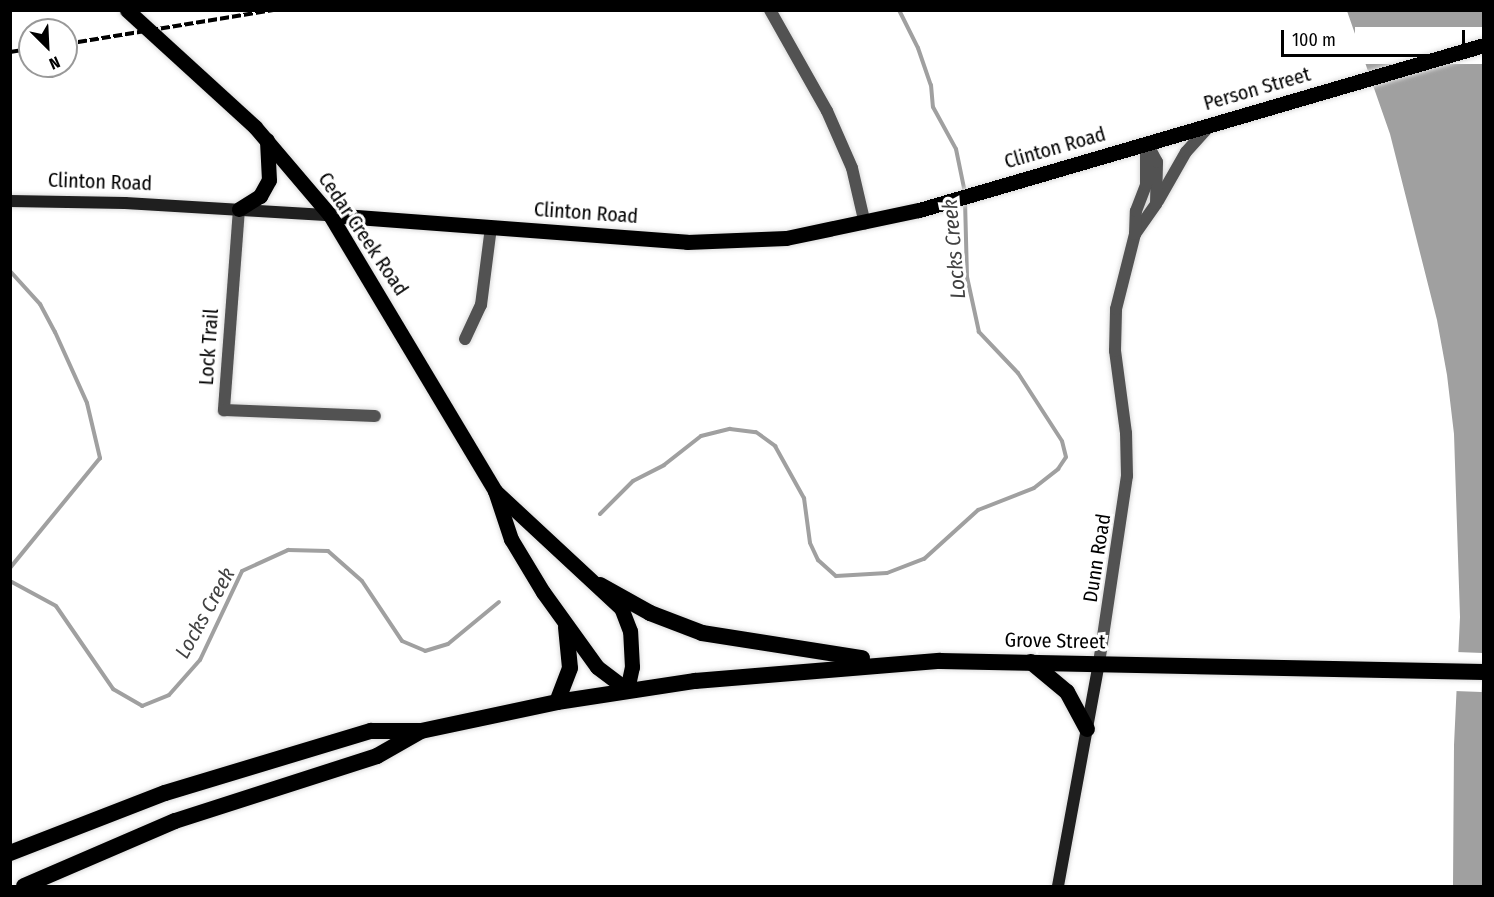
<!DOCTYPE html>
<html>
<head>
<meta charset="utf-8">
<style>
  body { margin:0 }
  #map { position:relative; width:1494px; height:897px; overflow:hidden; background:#fff; font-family:"Fira Sans Condensed",sans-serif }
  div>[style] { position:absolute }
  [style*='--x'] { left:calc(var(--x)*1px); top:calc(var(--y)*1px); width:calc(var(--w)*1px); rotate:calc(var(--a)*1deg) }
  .water>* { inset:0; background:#a0a0a0 }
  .pier>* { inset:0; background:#fff; transform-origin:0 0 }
  .stream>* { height:4px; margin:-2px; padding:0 2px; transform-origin:2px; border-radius:2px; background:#a0a0a0 }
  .roads { filter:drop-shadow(0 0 2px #dbdbdb) drop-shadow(0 0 2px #dbdbdb) }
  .minor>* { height:12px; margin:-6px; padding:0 6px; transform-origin:6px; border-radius:6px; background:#525252 }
  .tertiary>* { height:12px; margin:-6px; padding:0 6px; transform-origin:6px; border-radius:6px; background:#525252 }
  .secondary>* { height:12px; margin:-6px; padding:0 6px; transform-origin:6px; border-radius:6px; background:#1f1f1f }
  .primary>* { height:15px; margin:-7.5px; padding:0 7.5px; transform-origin:7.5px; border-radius:7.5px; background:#000 }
  .trunk>* { height:16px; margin:-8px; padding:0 8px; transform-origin:8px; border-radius:8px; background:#000 }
  .rail>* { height:4px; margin-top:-2px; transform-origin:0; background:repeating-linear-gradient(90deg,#000 0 9px,transparent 0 12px) }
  span { translate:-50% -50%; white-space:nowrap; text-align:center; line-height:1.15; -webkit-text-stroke:6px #fff; paint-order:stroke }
  .street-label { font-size:20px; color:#000 }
  .water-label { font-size:21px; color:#414141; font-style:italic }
  .frame { position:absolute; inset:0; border:12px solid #000; pointer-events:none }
  .north { position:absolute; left:18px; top:18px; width:60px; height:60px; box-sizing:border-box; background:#fff; border:2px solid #999; border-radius:50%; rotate:156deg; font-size:16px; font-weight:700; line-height:24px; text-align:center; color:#000 }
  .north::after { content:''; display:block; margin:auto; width:21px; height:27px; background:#000; clip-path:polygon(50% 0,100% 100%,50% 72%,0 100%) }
  .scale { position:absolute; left:1281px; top:30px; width:184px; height:27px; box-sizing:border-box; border:3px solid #000; border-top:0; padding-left:8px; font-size:18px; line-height:21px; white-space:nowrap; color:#000; -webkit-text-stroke:4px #fff; paint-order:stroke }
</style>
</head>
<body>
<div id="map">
  <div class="water">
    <i style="clip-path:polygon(1347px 11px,1483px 11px,1483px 886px,1453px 886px,1454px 745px,1460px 617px,1454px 434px,1447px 375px,1437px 320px,1390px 134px)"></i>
  </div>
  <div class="pier">
    <i style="left:1483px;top:27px;width:37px;height:128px;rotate:90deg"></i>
    <i style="left:1456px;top:652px;width:27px;height:39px;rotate:2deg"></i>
  </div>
  <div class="stream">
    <i style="--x:899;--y:10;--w:42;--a:63.4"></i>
    <i style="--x:918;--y:48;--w:39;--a:71"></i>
    <i style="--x:931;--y:85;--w:22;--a:85"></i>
    <i style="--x:933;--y:107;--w:48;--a:61.3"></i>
    <i style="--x:956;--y:149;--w:45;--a:78.4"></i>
    <i style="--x:10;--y:271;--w:45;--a:47.7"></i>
    <i style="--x:40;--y:304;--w:32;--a:62"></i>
    <i style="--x:55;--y:332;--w:78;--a:65.7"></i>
    <i style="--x:87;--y:403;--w:57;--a:76.7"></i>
    <i style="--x:100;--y:458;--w:142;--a:129.3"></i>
    <i style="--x:600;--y:514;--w:47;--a:-45"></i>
    <i style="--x:633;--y:481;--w:35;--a:-27"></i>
    <i style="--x:664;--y:465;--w:47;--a:-38.1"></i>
    <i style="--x:701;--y:436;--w:30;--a:-14"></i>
    <i style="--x:730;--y:429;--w:26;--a:7"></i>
    <i style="--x:756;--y:432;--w:24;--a:36"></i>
    <i style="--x:775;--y:446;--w:60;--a:60.9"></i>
    <i style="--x:804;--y:498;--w:45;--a:82.4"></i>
    <i style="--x:810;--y:543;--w:19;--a:65"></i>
    <i style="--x:818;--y:560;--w:24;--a:42"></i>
    <i style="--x:836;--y:576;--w:51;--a:-3.4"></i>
    <i style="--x:887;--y:573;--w:40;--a:-21"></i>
    <i style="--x:924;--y:559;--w:73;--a:-42.2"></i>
    <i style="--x:978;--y:510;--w:60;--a:-21.4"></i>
    <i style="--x:1034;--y:488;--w:31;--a:-38"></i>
    <i style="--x:1058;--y:469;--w:14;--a:-56"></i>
    <i style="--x:1066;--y:457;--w:16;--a:-104"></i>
    <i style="--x:1062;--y:441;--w:81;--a:-122.9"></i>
    <i style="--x:1018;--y:373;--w:57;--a:-133.6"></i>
    <i style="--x:979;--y:332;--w:56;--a:-102.3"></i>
    <i style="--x:967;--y:277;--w:77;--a:-91.5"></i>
    <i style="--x:10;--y:581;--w:52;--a:28.5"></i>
    <i style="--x:56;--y:606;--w:101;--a:55.5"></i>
    <i style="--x:113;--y:689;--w:34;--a:30"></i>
    <i style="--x:142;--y:706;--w:29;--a:-22"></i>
    <i style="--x:169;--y:695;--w:47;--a:-48.5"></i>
    <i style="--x:200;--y:660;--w:98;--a:-64.7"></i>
    <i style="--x:242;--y:571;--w:51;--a:-24.5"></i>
    <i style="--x:288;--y:550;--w:40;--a:1.4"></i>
    <i style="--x:328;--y:551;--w:45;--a:41.4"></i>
    <i style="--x:362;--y:581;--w:72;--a:56.3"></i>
    <i style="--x:402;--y:641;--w:25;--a:23"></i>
    <i style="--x:425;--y:651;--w:24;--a:-17"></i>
    <i style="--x:448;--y:644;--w:66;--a:-39.5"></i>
  </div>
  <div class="roads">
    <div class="minor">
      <i style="--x:239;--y:209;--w:202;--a:94.3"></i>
      <i style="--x:224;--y:410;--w:151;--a:2.3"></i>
      <i style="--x:465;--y:339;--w:38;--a:-65"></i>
      <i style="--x:481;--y:305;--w:79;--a:-82.7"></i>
    </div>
    <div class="tertiary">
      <i style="--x:770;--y:10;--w:116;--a:60.6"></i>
      <i style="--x:827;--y:111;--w:62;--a:66.3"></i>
      <i style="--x:852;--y:168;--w:57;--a:76.9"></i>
      <i style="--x:1158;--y:201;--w:56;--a:-60.3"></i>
      <i style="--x:1186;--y:152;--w:38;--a:-48"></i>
      <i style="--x:1135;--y:234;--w:37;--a:-55"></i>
      <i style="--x:1156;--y:204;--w:42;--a:-88.6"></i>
      <i style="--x:1157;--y:162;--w:21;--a:-118"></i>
      <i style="--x:1099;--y:663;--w:189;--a:-81.5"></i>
      <i style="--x:1127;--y:476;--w:43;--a:-91.3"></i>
      <i style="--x:1126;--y:433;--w:83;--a:-97.6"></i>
      <i style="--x:1115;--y:351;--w:42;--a:-88.6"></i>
      <i style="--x:1116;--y:309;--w:77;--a:-75.8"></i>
      <i style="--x:1135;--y:234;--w:23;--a:-88"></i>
      <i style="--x:1136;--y:211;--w:28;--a:-69"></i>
      <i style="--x:1146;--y:185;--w:42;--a:-90"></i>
    </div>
    <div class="secondary">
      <i style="--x:10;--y:201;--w:115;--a:1"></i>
      <i style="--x:125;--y:203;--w:205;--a:3.4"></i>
      <i style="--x:1058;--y:886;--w:227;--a:-79.6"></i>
    </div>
    <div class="primary">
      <i style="--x:127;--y:10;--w:173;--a:42.4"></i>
      <i style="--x:255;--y:127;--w:116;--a:49.6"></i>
      <i style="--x:330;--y:215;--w:322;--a:59.1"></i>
      <i style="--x:495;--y:491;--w:51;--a:71.6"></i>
      <i style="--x:511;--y:539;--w:62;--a:58.9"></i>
      <i style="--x:543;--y:592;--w:92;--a:54.2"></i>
      <i style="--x:597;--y:667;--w:38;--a:37"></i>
      <i style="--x:627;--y:690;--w:24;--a:-78"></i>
      <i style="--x:632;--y:667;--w:36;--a:-93"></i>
      <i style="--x:630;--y:631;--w:25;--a:-111"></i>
      <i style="--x:621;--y:608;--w:172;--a:-137.1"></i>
      <i style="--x:239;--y:209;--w:25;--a:-32"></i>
      <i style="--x:260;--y:196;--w:18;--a:-61"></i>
      <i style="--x:269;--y:180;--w:40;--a:-92.9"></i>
      <i style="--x:330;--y:215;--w:358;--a:4.3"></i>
      <i style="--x:687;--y:242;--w:99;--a:-2.3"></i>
      <i style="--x:786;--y:238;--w:136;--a:-11.9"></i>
      <i style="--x:919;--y:210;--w:589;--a:-16.28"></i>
    </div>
    <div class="trunk">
      <i style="--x:600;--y:585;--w:57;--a:29.2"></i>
      <i style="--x:650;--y:613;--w:56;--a:21"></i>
      <i style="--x:702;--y:633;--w:162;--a:8.9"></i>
      <i style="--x:1031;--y:662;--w:47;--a:39.8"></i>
      <i style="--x:1067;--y:692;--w:42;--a:61.6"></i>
      <i style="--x:557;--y:702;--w:36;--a:-69"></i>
      <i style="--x:570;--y:668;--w:41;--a:-95.6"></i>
      <i style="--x:10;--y:853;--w:166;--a:-21.2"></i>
      <i style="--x:165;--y:793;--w:215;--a:-16.8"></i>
      <i style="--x:371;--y:731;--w:50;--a:0"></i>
      <i style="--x:421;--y:731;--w:139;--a:-12"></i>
      <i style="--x:557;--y:702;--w:140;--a:-8.7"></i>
      <i style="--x:695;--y:681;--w:246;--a:-4.7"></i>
      <i style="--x:940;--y:661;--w:544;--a:1.16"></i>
      <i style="--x:24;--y:886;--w:164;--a:-23.3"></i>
      <i style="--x:175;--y:821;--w:212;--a:-17.8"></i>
      <i style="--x:377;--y:756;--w:48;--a:-29.7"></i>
    </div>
  </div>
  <div class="rail">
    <i style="--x:66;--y:44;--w:210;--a:-9.3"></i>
    <i style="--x:10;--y:52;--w:20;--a:-9"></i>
  </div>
  <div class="street-label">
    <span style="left:1257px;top:89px;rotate:-16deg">Person Street</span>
    <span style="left:1055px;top:148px;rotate:-16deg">Clinton Road</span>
    <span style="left:100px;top:182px;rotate:2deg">Clinton Road</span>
    <span style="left:586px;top:213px;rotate:4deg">Clinton Road</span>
    <span style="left:363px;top:234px;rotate:56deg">Cedar Creek Road</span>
    <span style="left:209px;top:347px;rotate:-86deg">Lock Trail</span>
    <span style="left:1097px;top:558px;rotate:-81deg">Dunn Road</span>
    <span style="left:1055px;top:641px;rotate:1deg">Grove Street</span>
  </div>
  <div class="water-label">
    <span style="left:954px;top:249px;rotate:-95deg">Locks Creek</span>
    <span style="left:205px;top:613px;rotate:-61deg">Locks Creek</span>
  </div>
  <div class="frame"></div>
  <div class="north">N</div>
  <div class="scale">100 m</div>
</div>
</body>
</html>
